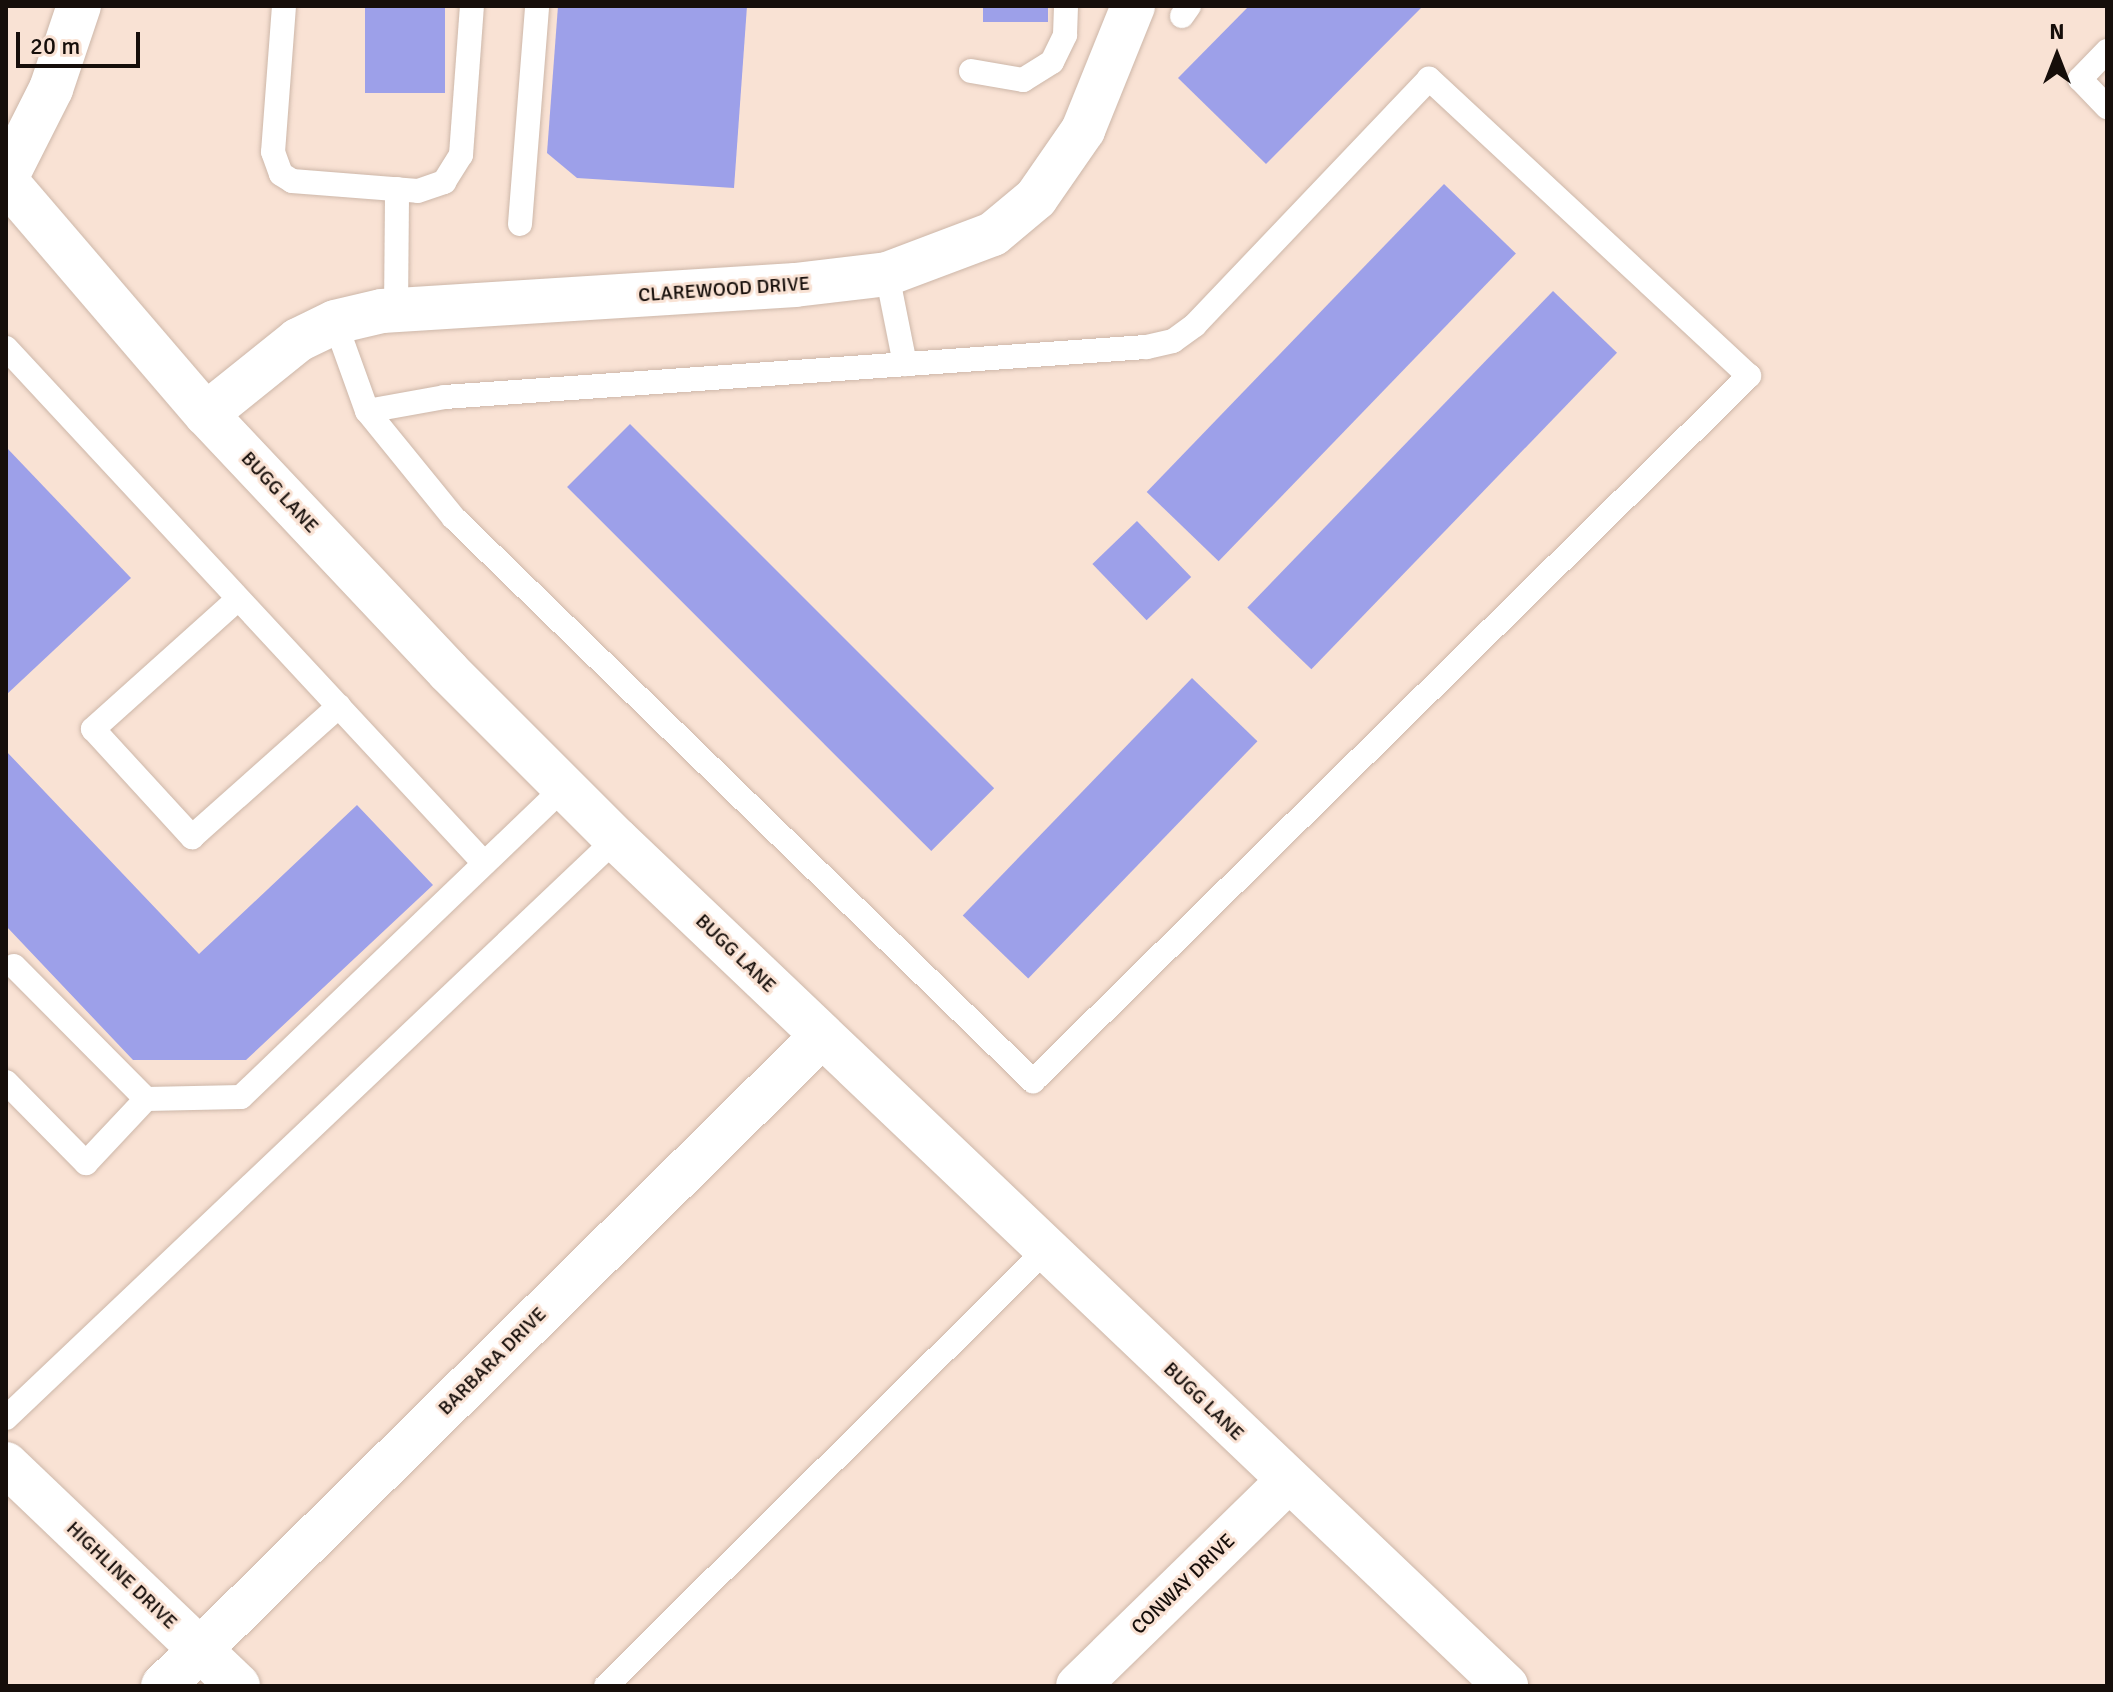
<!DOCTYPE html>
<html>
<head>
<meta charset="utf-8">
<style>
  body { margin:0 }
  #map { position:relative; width:2113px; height:1692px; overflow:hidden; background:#f9e2d4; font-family:Signika,sans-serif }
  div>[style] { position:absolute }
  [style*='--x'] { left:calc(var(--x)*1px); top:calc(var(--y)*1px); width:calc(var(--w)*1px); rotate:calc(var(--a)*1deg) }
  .building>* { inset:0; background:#9da0e9; transform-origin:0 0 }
  .roads { filter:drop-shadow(0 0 2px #cdb7a9) drop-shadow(0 0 2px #cdb7a9) }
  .service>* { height:24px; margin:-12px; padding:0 12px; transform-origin:12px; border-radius:12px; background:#fff }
  .minor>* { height:44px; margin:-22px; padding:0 22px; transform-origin:22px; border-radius:22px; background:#fff }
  span { translate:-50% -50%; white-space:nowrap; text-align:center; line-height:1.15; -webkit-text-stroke:6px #f9e2d4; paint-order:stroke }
  .street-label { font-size:20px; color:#160e0a }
  .frame { position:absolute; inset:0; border:8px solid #160e0a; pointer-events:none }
  .north { position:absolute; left:2017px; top:16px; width:80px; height:80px; -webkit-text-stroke:6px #f9e2d4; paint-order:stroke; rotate:0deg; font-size:22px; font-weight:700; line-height:32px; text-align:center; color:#160e0a }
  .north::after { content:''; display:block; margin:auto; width:28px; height:36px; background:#160e0a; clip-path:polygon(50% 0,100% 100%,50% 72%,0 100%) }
  .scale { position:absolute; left:16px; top:32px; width:124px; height:36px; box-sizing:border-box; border:4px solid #160e0a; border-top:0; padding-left:10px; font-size:24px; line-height:28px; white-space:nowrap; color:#160e0a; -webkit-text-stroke:6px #f9e2d4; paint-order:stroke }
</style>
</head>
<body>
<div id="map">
  <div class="building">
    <i style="left:365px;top:6px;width:80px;height:87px"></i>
    <i style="clip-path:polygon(558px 6px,747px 6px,734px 188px,577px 178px,547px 153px)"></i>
    <i style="left:983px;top:6px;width:65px;height:16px"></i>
    <i style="clip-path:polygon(1249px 6px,1423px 6px,1266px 164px,1178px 78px)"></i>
    <i style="left:1444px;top:184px;width:100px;height:428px;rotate:44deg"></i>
    <i style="left:1553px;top:291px;width:89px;height:440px;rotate:44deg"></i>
    <i style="left:630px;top:424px;width:515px;height:89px;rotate:45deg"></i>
    <i style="clip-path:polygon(6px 447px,131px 578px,6px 695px)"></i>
    <i style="left:1137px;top:521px;width:78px;height:62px;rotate:46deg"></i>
    <i style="left:1192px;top:678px;width:91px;height:330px;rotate:44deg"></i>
    <i style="clip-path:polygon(6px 751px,199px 954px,357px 805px,433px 885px,246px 1060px,133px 1060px,6px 926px)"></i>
  </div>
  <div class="roads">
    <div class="service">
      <i style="--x:284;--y:6;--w:146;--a:94.3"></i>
      <i style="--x:273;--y:152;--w:23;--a:70"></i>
      <i style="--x:281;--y:174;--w:13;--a:32"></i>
      <i style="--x:292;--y:181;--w:126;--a:4.5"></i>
      <i style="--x:418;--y:191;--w:28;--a:-19"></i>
      <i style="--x:444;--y:182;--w:32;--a:-58"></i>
      <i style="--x:461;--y:155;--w:149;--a:-85.8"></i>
      <i style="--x:1182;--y:16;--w:12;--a:-55"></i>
      <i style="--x:2107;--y:51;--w:39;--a:134"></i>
      <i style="--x:2080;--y:79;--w:39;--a:46"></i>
      <i style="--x:971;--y:71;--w:53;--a:9.8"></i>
      <i style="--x:1023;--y:80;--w:34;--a:-32"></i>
      <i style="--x:1052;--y:62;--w:30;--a:-64"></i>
      <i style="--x:1065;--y:35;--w:29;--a:-88"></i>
      <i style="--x:520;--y:224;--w:219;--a:-85.5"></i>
      <i style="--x:887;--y:274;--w:92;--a:78.7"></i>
      <i style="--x:396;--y:311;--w:122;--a:-89.5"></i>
      <i style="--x:335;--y:322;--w:95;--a:70.2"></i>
      <i style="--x:367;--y:411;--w:138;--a:50.9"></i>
      <i style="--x:454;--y:518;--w:808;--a:44.2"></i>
      <i style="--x:1033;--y:1081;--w:1005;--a:-44.56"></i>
      <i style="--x:1749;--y:376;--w:437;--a:-137.1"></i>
      <i style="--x:1429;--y:79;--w:340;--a:133.6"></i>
      <i style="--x:1195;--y:325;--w:27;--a:144"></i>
      <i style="--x:1173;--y:341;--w:28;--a:167"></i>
      <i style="--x:1146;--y:347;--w:703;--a:175.92"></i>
      <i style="--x:445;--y:397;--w:79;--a:169.8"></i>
      <i style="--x:6;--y:348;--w:703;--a:47.13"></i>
      <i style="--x:238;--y:599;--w:195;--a:138.1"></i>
      <i style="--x:93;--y:729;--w:147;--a:47.5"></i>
      <i style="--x:192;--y:837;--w:197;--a:-41.7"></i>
      <i style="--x:14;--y:966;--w:187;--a:45.2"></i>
      <i style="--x:146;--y:1099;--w:95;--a:-1.2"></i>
      <i style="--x:241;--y:1097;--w:448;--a:-43.8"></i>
      <i style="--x:6;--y:1082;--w:114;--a:45.4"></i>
      <i style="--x:86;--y:1163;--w:88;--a:-46.8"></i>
      <i style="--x:6;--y:1418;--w:841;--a:-43.51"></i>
      <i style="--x:606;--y:1686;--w:619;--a:-44.74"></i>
    </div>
    <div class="minor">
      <i style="--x:6;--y:178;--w:100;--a:-63.2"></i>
      <i style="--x:51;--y:89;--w:88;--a:-71.4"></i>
      <i style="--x:6;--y:181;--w:307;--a:49.4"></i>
      <i style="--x:206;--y:414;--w:354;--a:46.7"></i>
      <i style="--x:449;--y:672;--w:236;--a:45"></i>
      <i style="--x:616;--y:839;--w:1229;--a:43.58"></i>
      <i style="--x:206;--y:414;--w:118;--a:-38.8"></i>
      <i style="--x:298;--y:340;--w:41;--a:-25.9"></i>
      <i style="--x:335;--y:322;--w:48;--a:-13.2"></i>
      <i style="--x:382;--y:311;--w:414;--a:-3.6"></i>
      <i style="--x:795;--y:285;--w:93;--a:-6.8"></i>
      <i style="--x:887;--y:274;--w:113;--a:-20.7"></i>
      <i style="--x:993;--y:234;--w:56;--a:-39.9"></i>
      <i style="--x:1036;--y:198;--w:83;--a:-55.3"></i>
      <i style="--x:1083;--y:130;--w:134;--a:-68"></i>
      <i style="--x:6;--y:1464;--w:321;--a:43.7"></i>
      <i style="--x:163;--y:1686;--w:926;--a:-44.61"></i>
      <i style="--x:1078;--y:1686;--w:293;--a:-44.3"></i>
    </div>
  </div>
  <div class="street-label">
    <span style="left:724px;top:289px;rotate:-4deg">CLAREWOOD DRIVE</span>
    <span style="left:280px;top:492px;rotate:47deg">BUGG LANE</span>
    <span style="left:736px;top:953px;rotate:44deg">BUGG LANE</span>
    <span style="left:492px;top:1361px;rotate:-45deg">BARBARA DRIVE</span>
    <span style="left:1204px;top:1401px;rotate:44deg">BUGG LANE</span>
    <span style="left:122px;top:1575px;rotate:44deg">HIGHLINE DRIVE</span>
    <span style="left:1183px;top:1584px;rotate:-44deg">CONWAY DRIVE</span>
  </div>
  <div class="frame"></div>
  <div class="north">N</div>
  <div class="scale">20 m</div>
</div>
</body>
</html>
